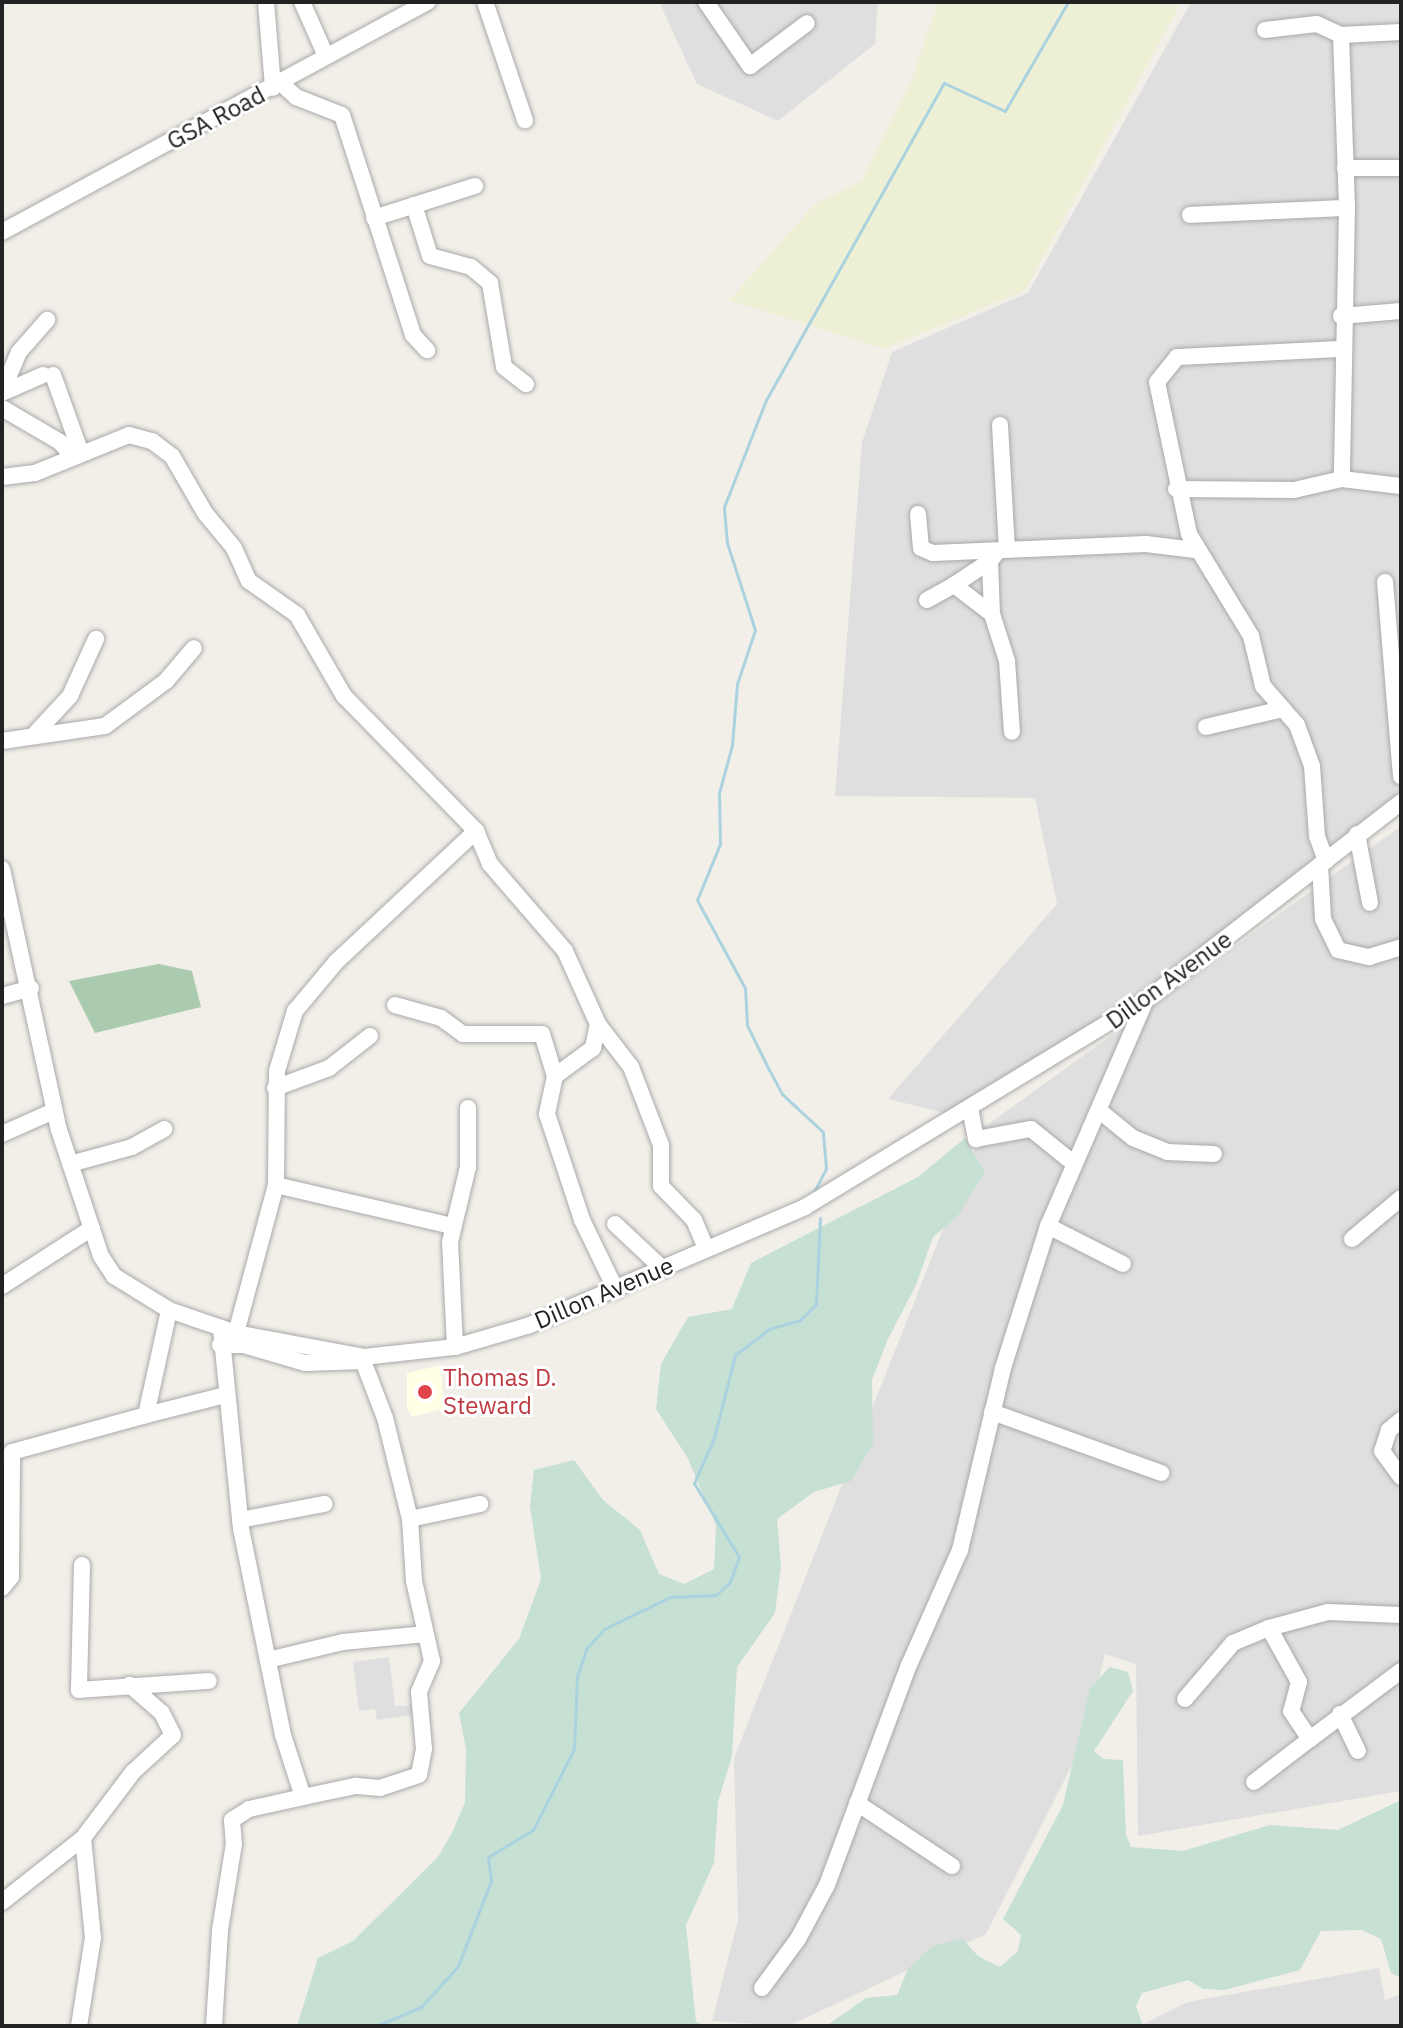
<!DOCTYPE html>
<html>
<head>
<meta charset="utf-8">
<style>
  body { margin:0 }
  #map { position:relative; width:1403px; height:2028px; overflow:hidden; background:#f2efe9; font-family:"IBM Plex Sans",sans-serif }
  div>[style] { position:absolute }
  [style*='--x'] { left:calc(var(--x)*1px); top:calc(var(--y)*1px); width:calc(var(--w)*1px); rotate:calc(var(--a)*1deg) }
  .residential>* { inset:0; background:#e0dfdf }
  .education>* { inset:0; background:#ffffe5 }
  .farmland>* { inset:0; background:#eef0d5 }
  .wetland>* { inset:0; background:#c6e0d4 }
  .cemetery>* { inset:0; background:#aacbaf }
  .stream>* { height:3px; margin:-1.5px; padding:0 1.5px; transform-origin:1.5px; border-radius:1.5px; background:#aad3df }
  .roads { filter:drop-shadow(0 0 2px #a9a9a9) drop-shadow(0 0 2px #a9a9a9) }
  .minor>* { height:16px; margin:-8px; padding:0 8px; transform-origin:8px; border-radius:8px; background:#fff }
  .dots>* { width:22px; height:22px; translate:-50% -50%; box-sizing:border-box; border:4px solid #fff; border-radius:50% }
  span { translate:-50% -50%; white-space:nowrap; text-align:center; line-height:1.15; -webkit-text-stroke:6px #fff; paint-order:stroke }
  .street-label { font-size:24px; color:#222 }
  .health-label { font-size:24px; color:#be3a42 }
  .left { translate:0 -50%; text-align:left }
  .frame { position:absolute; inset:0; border:4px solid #222; pointer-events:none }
</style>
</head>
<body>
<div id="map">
  <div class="residential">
    <i style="clip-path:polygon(659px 2px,878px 2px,875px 44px,778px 121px,697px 84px)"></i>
    <i style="clip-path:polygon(1191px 2px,1401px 2px,1401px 802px,1140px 1006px,953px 1115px,888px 1099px,1057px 904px,1035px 798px,835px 796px,862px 442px,892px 352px,1028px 293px)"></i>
    <i style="clip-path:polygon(1401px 826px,1401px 1791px,1138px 1836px,1136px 1664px,1105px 1654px,1084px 1742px,986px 1934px,788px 2026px,712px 2021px,738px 1920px,734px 1758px,983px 1128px)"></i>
    <i style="clip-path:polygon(389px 1657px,395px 1706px,413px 1705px,414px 1715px,377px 1720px,375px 1709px,359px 1711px,353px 1662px)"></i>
    <i style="clip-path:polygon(1379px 1968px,1385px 2000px,1401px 1994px,1401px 2026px,1139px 2026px,1188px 2002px)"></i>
  </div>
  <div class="education">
    <i style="clip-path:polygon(442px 1365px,443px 1409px,412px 1417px,407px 1409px,407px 1373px)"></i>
  </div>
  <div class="farmland">
    <i style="clip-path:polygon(938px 2px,1180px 5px,1025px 290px,884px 349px,729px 300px,815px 204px,862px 181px,912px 79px)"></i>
  </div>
  <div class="wetland">
    <i style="clip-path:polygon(965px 1138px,985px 1172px,957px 1217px,933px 1237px,916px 1285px,888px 1339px,872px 1380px,873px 1444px,851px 1481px,814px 1492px,777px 1519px,781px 1567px,775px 1613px,737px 1667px,732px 1756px,718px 1802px,714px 1863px,686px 1925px,696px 2022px,705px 2026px,297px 2026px,318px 1958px,353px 1941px,438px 1857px,453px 1831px,465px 1802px,466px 1749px,459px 1713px,519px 1639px,541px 1579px,530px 1506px,534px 1470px,574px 1460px,603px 1500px,640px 1530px,659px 1574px,684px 1584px,714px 1569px,716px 1525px,687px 1457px,656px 1409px,661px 1364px,688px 1317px,732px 1309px,751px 1263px,918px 1177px)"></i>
    <i style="clip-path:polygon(1110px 1667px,1128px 1672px,1133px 1691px,1094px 1751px,1103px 1759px,1123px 1760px,1126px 1835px,1131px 1847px,1183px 1851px,1270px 1825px,1338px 1830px,1401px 1800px,1401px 1978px,1391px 1973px,1381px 1939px,1362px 1930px,1321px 1931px,1300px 1970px,1224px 1990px,1203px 1989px,1188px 1980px,1142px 1993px,1136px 2006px,1143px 2026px,826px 2026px,866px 1998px,897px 1995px,908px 1969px,931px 1947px,962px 1938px,978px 1956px,1000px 1967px,1018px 1951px,1021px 1935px,1003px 1919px,1063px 1805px,1090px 1688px)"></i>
  </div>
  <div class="cemetery">
    <i style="clip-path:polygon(159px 964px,192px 971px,201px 1007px,95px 1033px,69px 981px)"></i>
  </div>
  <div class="stream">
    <i style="--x:813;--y:1194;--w:29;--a:-63"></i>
    <i style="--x:826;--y:1168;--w:36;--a:-95"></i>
    <i style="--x:823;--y:1132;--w:56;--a:-137.2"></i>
    <i style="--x:782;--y:1094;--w:27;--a:-118"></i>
    <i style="--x:769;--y:1070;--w:50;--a:-116.1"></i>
    <i style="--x:747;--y:1025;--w:37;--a:-93"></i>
    <i style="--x:745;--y:988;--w:100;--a:-118.6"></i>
    <i style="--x:697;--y:900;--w:61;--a:-67.7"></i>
    <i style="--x:720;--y:844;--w:51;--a:-91.1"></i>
    <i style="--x:719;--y:793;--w:50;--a:-74.8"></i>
    <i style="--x:732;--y:745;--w:61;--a:-85.3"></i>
    <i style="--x:737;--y:684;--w:57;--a:-71.6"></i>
    <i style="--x:755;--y:630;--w:91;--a:-107.8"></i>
    <i style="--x:727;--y:543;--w:36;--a:-95"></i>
    <i style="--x:724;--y:507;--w:115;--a:-68.6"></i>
    <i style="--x:766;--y:400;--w:364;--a:-60.7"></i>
    <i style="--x:944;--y:83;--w:67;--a:24.7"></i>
    <i style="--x:1005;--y:111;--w:126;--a:-60"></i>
    <i style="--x:376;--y:2026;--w:49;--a:-22.9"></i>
    <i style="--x:421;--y:2007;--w:55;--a:-47.9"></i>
    <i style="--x:458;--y:1966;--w:91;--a:-68.8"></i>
    <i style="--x:491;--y:1881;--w:24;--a:-97"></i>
    <i style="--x:488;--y:1857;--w:52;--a:-31"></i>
    <i style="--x:533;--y:1830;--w:91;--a:-63.2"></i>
    <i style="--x:574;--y:1749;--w:72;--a:-87.6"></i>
    <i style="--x:577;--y:1677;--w:29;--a:-72"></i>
    <i style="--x:586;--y:1649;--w:27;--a:-48"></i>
    <i style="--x:604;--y:1629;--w:73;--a:-25.9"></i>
    <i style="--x:670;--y:1597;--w:46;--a:-2.5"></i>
    <i style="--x:716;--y:1595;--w:19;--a:-43"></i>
    <i style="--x:730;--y:1582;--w:27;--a:-70"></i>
    <i style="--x:739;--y:1557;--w:87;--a:-121.3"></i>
    <i style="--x:694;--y:1483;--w:49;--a:-66"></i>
    <i style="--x:714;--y:1438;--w:86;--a:-75.8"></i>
    <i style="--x:735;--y:1355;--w:43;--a:-37.4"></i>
    <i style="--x:769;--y:1329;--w:32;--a:-16"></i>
    <i style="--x:800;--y:1320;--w:23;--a:-45"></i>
    <i style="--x:816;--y:1304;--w:86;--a:-87.3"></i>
  </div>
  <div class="roads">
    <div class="minor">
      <i style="--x:266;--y:2;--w:86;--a:85.3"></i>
      <i style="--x:302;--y:2;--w:59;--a:66"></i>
      <i style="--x:485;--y:2;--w:125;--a:71.3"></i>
      <i style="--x:706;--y:2;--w:78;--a:55.5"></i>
      <i style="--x:750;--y:66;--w:71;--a:-37"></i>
      <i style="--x:1265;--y:30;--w:52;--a:-6.6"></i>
      <i style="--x:1317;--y:24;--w:26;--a:25"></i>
      <i style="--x:1341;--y:35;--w:173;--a:88"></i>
      <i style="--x:1347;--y:208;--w:271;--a:91.1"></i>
      <i style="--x:1342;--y:479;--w:59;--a:6.8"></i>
      <i style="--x:1341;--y:35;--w:60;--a:-2.9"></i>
      <i style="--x:282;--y:84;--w:19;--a:43"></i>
      <i style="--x:296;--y:97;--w:49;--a:21.4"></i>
      <i style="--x:342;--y:115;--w:231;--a:72.1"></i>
      <i style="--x:413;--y:335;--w:21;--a:47"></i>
      <i style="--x:1345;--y:168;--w:56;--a:0"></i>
      <i style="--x:414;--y:205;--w:53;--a:72.6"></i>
      <i style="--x:430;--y:256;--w:42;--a:15"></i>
      <i style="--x:471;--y:267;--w:25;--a:40"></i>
      <i style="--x:490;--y:283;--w:85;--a:80.5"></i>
      <i style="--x:504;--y:367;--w:28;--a:38"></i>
      <i style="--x:1190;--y:215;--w:157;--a:-2.6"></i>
      <i style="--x:374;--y:218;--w:106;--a:-17.6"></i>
      <i style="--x:2;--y:232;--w:484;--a:-28.4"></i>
      <i style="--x:1341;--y:316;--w:60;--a:-4.8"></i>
      <i style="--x:53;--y:375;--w:83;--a:70.3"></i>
      <i style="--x:2;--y:392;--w:43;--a:-67"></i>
      <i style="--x:19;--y:352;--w:43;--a:-48.8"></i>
      <i style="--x:2;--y:393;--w:45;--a:-23.7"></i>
      <i style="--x:2;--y:408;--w:67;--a:30.4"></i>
      <i style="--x:60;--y:442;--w:20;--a:49"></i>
      <i style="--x:1000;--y:425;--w:125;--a:86.8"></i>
      <i style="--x:2;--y:477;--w:33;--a:-7"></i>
      <i style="--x:35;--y:473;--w:101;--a:-22"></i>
      <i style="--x:129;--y:435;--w:24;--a:15"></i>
      <i style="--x:152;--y:441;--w:25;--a:37"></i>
      <i style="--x:172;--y:456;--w:66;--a:59.9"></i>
      <i style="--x:205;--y:513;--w:45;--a:50.4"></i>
      <i style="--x:234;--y:548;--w:36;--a:66"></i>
      <i style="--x:249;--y:581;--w:59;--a:35.3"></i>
      <i style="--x:297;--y:615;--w:94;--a:59.9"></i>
      <i style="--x:344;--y:696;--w:189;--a:45.6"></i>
      <i style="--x:476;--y:831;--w:36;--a:67"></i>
      <i style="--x:490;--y:864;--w:115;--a:49.2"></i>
      <i style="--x:565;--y:951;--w:80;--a:65.7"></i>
      <i style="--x:598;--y:1024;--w:25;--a:102"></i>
      <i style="--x:593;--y:1048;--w:47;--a:143.6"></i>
      <i style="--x:1176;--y:489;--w:118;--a:0.5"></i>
      <i style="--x:1294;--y:490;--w:49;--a:-12.9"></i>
      <i style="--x:918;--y:514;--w:34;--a:85"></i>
      <i style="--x:921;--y:548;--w:13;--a:23"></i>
      <i style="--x:933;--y:553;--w:213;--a:-2.4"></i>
      <i style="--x:1146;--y:544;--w:49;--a:7"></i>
      <i style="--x:1385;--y:582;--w:195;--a:85.3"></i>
      <i style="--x:954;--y:585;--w:43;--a:-33.7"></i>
      <i style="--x:927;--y:600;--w:31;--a:-29"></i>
      <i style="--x:954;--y:585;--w:48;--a:37.3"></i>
      <i style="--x:992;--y:614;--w:49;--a:72.3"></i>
      <i style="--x:1007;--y:661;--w:71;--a:86"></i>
      <i style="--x:992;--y:614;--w:53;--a:-92.2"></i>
      <i style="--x:990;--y:561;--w:11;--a:-52"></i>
      <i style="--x:1206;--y:727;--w:79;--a:-13.2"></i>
      <i style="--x:33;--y:736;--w:54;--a:-47.2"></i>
      <i style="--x:70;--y:696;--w:63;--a:-65.5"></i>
      <i style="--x:2;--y:741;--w:104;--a:-8.3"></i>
      <i style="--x:105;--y:726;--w:76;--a:-36.4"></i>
      <i style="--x:166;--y:681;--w:43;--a:-49.7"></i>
      <i style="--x:1357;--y:834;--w:70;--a:79.3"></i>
      <i style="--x:1326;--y:861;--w:27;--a:-110"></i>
      <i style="--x:1317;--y:836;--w:70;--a:-94.1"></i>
      <i style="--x:1312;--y:766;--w:44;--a:-110.1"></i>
      <i style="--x:1297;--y:725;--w:52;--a:-131.1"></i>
      <i style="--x:1263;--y:686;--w:51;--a:-103.5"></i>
      <i style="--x:1251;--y:636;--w:119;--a:-121.3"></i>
      <i style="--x:1189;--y:534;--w:155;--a:-101.9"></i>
      <i style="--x:1157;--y:382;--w:32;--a:-51"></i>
      <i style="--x:1177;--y:357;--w:164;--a:-2.8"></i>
      <i style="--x:1320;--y:865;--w:54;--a:86.8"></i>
      <i style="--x:1323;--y:919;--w:34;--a:64"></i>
      <i style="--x:1338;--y:950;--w:32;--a:13"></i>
      <i style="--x:1369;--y:957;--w:34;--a:-17"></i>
      <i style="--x:2;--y:869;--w:267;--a:77.7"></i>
      <i style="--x:59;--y:1130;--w:133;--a:71.6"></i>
      <i style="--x:101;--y:1256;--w:24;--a:57"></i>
      <i style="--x:114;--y:1276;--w:65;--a:31.7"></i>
      <i style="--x:169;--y:1310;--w:71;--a:18.9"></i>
      <i style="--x:236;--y:1333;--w:130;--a:10.6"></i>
      <i style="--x:364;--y:1357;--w:92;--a:-6.3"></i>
      <i style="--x:455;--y:1347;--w:78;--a:-16.3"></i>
      <i style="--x:530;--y:1325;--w:299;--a:-23.2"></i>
      <i style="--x:805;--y:1207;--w:399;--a:-31.3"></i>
      <i style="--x:1146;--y:1000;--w:323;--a:-37.8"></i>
      <i style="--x:2;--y:996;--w:30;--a:-15"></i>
      <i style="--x:395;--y:1005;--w:48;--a:15.8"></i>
      <i style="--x:441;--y:1018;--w:27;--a:36"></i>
      <i style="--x:463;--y:1034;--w:79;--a:0"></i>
      <i style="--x:542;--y:1034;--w:44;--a:72.8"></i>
      <i style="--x:555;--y:1076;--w:39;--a:102"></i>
      <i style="--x:547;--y:1114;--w:112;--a:71.7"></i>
      <i style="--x:582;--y:1220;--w:78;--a:64.1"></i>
      <i style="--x:598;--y:1024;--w:54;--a:52.5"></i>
      <i style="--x:631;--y:1067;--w:84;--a:69"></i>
      <i style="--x:661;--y:1145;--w:41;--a:90"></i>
      <i style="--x:661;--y:1186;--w:47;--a:45.9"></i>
      <i style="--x:694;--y:1220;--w:30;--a:67"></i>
      <i style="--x:275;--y:1088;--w:58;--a:-20.3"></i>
      <i style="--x:329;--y:1068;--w:52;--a:-38"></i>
      <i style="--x:970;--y:1108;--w:32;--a:79"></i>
      <i style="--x:976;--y:1139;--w:56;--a:-10.3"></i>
      <i style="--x:1031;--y:1129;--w:53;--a:38.8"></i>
      <i style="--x:1101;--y:1112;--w:41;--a:39.1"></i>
      <i style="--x:1133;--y:1138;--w:37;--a:22"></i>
      <i style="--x:1167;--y:1152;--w:47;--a:2.4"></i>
      <i style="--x:2;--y:1134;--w:57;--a:-23.9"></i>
      <i style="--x:70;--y:1164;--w:64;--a:-15.3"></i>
      <i style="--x:132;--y:1147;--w:37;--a:-29"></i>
      <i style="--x:276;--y:1185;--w:181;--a:13.1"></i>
      <i style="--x:615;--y:1224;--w:66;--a:43.2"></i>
      <i style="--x:1048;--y:1226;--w:84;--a:26.9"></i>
      <i style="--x:1352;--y:1239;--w:64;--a:-39.9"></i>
      <i style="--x:2;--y:1286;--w:107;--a:-32.8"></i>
      <i style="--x:236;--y:1333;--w:153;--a:-74.9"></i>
      <i style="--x:276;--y:1185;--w:114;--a:-89.5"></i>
      <i style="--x:277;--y:1071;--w:63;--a:-73.3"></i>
      <i style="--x:295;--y:1011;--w:64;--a:-50.1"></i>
      <i style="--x:336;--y:962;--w:192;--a:-43.1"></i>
      <i style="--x:220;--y:1345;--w:24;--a:0"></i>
      <i style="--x:244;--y:1345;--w:64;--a:16.4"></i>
      <i style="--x:305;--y:1363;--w:58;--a:-2"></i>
      <i style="--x:363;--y:1361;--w:61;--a:68.9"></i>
      <i style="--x:385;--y:1418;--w:104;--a:76.1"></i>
      <i style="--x:410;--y:1519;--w:62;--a:86.3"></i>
      <i style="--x:414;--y:1581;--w:82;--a:77.3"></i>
      <i style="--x:432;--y:1661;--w:34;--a:113"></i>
      <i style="--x:419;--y:1692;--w:57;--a:85"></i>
      <i style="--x:424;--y:1749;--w:26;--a:101"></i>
      <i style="--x:419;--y:1775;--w:41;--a:161.6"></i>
      <i style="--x:380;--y:1788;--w:25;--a:-175"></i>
      <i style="--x:355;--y:1786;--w:53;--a:168.1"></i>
      <i style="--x:455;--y:1347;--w:105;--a:-92.7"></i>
      <i style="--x:450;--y:1242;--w:77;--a:-76.5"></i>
      <i style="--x:468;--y:1167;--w:59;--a:-90"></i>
      <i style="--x:992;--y:1412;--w:180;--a:19.8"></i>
      <i style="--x:146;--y:1415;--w:81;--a:-14.2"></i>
      <i style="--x:1401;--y:1420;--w:16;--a:140"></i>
      <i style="--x:1389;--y:1430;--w:22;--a:108"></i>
      <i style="--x:1382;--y:1451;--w:32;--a:54"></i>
      <i style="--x:410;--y:1519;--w:72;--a:-12.1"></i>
      <i style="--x:240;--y:1520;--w:86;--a:-10.8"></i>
      <i style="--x:82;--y:1565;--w:125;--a:91.4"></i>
      <i style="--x:79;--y:1690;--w:130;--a:-4"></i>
      <i style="--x:2;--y:1588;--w:14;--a:-51"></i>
      <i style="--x:11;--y:1577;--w:125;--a:-89.5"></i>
      <i style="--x:12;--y:1452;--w:139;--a:-15.4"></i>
      <i style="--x:146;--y:1415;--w:107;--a:-77.6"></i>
      <i style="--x:1269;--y:1628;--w:62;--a:60.9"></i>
      <i style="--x:1299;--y:1682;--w:30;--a:105"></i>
      <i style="--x:1291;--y:1711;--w:34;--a:56"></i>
      <i style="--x:1310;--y:1739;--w:114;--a:-36.8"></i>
      <i style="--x:268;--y:1660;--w:77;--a:-13.5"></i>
      <i style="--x:343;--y:1642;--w:83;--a:-5.5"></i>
      <i style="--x:1185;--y:1699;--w:74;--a:-49.4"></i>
      <i style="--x:1233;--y:1643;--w:39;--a:-23"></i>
      <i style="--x:1269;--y:1628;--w:61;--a:-15.2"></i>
      <i style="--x:1328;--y:1612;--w:73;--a:2.4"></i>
      <i style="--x:1340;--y:1714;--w:41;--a:64.1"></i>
      <i style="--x:1254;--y:1782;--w:71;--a:-37.5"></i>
      <i style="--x:857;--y:1803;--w:114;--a:33.6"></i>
      <i style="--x:2;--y:1902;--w:103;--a:-38.3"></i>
      <i style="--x:762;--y:1988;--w:61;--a:-53.7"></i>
      <i style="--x:798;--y:1939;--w:61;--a:-61.8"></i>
      <i style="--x:827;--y:1885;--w:235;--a:-69.6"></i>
      <i style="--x:909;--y:1665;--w:126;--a:-66.1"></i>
      <i style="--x:960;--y:1550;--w:187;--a:-76.7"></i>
      <i style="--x:1003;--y:1368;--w:149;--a:-72.4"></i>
      <i style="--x:1048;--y:1226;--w:246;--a:-66.6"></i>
      <i style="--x:79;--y:2026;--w:89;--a:-81"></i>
      <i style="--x:93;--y:1938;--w:100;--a:-95.7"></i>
      <i style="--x:83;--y:1838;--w:83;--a:-52.9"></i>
      <i style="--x:133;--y:1772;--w:54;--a:-42.8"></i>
      <i style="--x:173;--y:1735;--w:25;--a:-117"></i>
      <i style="--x:162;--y:1713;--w:43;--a:-138.8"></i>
      <i style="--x:214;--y:2026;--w:96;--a:-86.4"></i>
      <i style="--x:220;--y:1930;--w:87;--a:-80.8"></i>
      <i style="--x:234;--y:1844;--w:24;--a:-95"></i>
      <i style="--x:232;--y:1820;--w:20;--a:-33"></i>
      <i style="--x:249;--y:1809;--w:55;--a:-12.5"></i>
      <i style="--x:303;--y:1797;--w:65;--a:-107.9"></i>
      <i style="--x:283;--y:1735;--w:210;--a:-101.5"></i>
      <i style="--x:241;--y:1529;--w:202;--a:-95.7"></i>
    </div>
  </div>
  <div class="dots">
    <i style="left:425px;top:1392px;background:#e0444e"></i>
  </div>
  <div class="street-label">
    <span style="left:216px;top:118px;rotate:-28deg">GSA Road</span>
    <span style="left:1169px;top:980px;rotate:-36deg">Dillon Avenue</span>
    <span style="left:604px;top:1293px;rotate:-23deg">Dillon Avenue</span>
  </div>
  <div class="health-label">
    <span class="left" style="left:443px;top:1392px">Thomas D.<br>Steward</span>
  </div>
  <div class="frame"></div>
</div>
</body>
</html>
